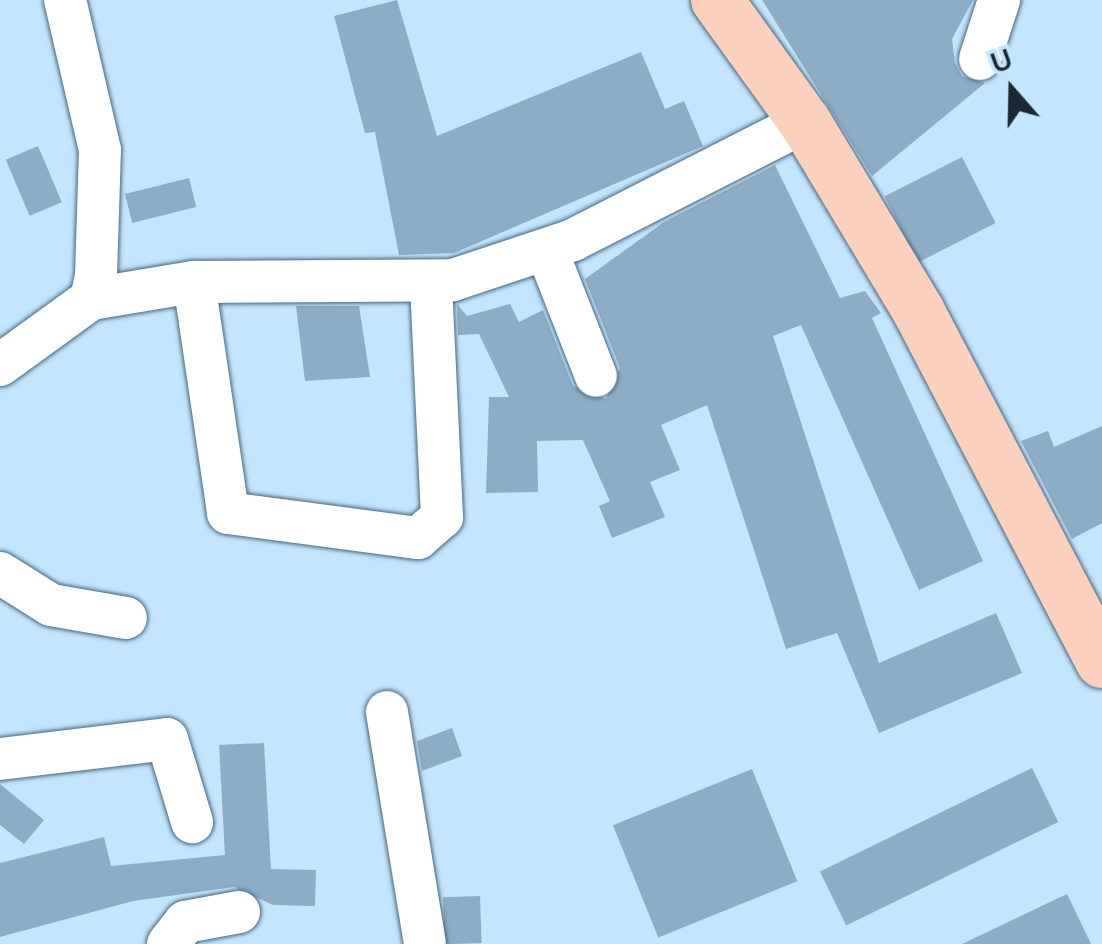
<!DOCTYPE html>
<html>
<head>
<meta charset="utf-8">
<style>
  body { margin:0 }
  #map { position:relative; width:1102px; height:944px; overflow:hidden; background:#c3e5fe; font-family:"Nunito Sans",sans-serif }
  div>[style] { position:absolute }
  [style*='--x'] { left:calc(var(--x)*1px); top:calc(var(--y)*1px); width:calc(var(--w)*1px); rotate:calc(var(--a)*1deg) }
  .building>* { inset:0; background:#8cadc5; transform-origin:0 0 }
  .roads { filter:drop-shadow(0 0 2px #47667c) drop-shadow(0 0 2px #47667c) }
  .minor>* { height:42px; margin:-21px; padding:0 21px; transform-origin:21px; border-radius:21px; background:#fff }
  .major>* { height:52px; margin:-26px; padding:0 26px; transform-origin:26px; border-radius:26px; background:#fbd0bc }
  span { translate:-50% -50%; white-space:nowrap; text-align:center; line-height:1.15; -webkit-text-stroke:8px #c3e5fe; paint-order:stroke }
  .north { position:absolute; left:962px; top:40px; width:100px; height:100px; -webkit-text-stroke:8px #c3e5fe; paint-order:stroke; rotate:340deg; font-size:28px; font-weight:700; line-height:40px; text-align:center; color:#1b2831 }
  .north::after { content:''; display:block; margin:auto; width:35px; height:45px; background:#1b2831; clip-path:polygon(50% 0,100% 100%,50% 72%,0 100%) }
</style>
</head>
<body>
<div id="map">
  <div class="building">
    <i style="clip-path:polygon(397px 0,437px 136px,641px 52px,665px 109px,684px 101px,703px 146px,454px 253px,399px 255px,375px 132px,365px 133px,334px 16px)"></i>
    <i style="clip-path:polygon(762px 0,973px 0,952px 39px,955px 63px,962px 76px,985px 83px,872px 176px)"></i>
    <i style="left:38px;top:146px;width:61px;height:35px;rotate:67deg"></i>
    <i style="left:962px;top:157px;width:74px;height:87px;rotate:63deg"></i>
    <i style="clip-path:polygon(775px 165px,840px 298px,865px 291px,881px 313px,872px 318px,983px 561px,919px 590px,801px 325px,773px 336px,879px 663px,996px 613px,1022px 673px,879px 733px,837px 633px,786px 649px,707px 405px,661px 425px,680px 470px,650px 482px,665px 517px,612px 538px,599px 506px,610px 501px,583px 440px,537px 441px,538px 492px,486px 493px,489px 397px,509px 397px,479px 334px,458px 335px,457px 304px,467px 316px,510px 304px,519px 322px,543px 310px,573px 386px,606px 399px,620px 368px,585px 279px,664px 222px)"></i>
    <i style="left:189px;top:178px;width:30px;height:66px;rotate:76deg"></i>
    <i style="clip-path:polygon(296px 306px,359px 306px,370px 377px,305px 381px)"></i>
    <i style="clip-path:polygon(1102px 426px,1102px 523px,1072px 539px,1021px 441px,1048px 431px,1054px 447px)"></i>
    <i style="clip-path:polygon(452px 728px,462px 756px,422px 771px,417px 741px)"></i>
    <i style="clip-path:polygon(264px 743px,271px 869px,316px 870px,315px 906px,273px 905px,234px 887px,133px 901px,0 937px,0 863px,104px 837px,111px 866px,225px 855px,219px 745px)"></i>
    <i style="left:1032px;top:768px;width:60px;height:236px;rotate:64deg"></i>
    <i style="left:752px;top:769px;width:121px;height:150px;rotate:68deg"></i>
    <i style="clip-path:polygon(0 784px,44px 820px,24px 844px,0 825px)"></i>
    <i style="clip-path:polygon(1067px 894px,1091px 944px,962px 944px)"></i>
    <i style="left:480px;top:896px;width:47px;height:37px;rotate:88deg"></i>
  </div>
  <div class="roads">
    <div class="minor">
      <i style="--x:980;--y:59;--w:62;--a:-72.1"></i>
      <i style="--x:547;--y:251;--w:134;--a:68.6"></i>
      <i style="--x:194;--y:282;--w:233;--a:81.6"></i>
      <i style="--x:228;--y:513;--w:192;--a:7.5"></i>
      <i style="--x:418;--y:538;--w:32;--a:-41"></i>
      <i style="--x:442;--y:517;--w:232;--a:-92.7"></i>
      <i style="--x:91;--y:299;--w:104;--a:-9.4"></i>
      <i style="--x:194;--y:282;--w:259;--a:-0.4"></i>
      <i style="--x:453;--y:280;--w:126;--a:-18.4"></i>
      <i style="--x:573;--y:240;--w:260;--a:-27"></i>
      <i style="--x:0;--y:365;--w:112;--a:-36"></i>
      <i style="--x:91;--y:299;--w:24;--a:-78"></i>
      <i style="--x:96;--y:276;--w:126;--a:-88.2"></i>
      <i style="--x:100;--y:150;--w:154;--a:-103.1"></i>
      <i style="--x:0;--y:573;--w:60;--a:32.1"></i>
      <i style="--x:51;--y:605;--w:76;--a:9.8"></i>
      <i style="--x:387;--y:712;--w:235;--a:80.7"></i>
      <i style="--x:0;--y:759;--w:168;--a:-6.8"></i>
      <i style="--x:167;--y:739;--w:87;--a:73.2"></i>
      <i style="--x:168;--y:944;--w:28;--a:-52"></i>
      <i style="--x:185;--y:922;--w:55;--a:-10.5"></i>
    </div>
    <div class="major">
      <i style="--x:717;--y:0;--w:150;--a:54.2"></i>
      <i style="--x:805;--y:122;--w:222;--a:59"></i>
      <i style="--x:919;--y:312;--w:395;--a:62.4"></i>
    </div>
  </div>
  <div class="north">U</div>
</div>
</body>
</html>
